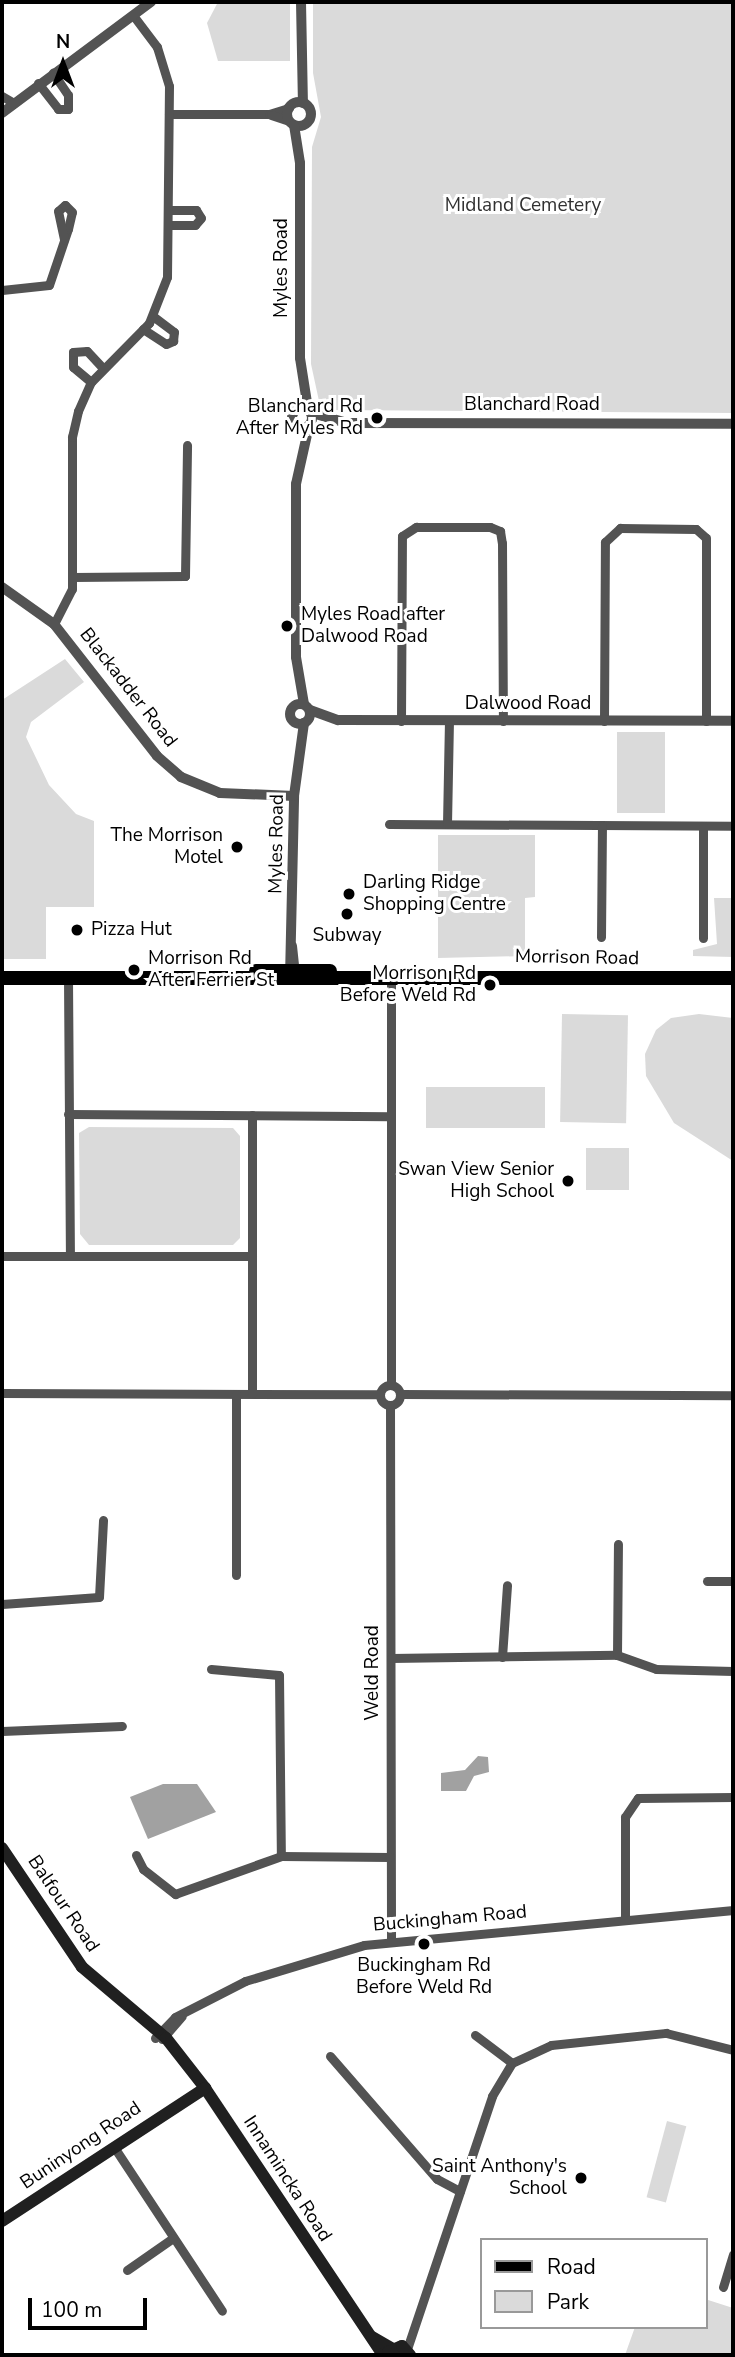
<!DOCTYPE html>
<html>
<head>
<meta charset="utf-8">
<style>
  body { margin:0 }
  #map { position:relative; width:735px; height:2357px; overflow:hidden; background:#fff; font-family:"Nunito Sans",sans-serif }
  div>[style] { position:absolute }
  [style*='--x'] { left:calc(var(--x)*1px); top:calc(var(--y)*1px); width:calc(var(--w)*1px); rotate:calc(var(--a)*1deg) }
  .green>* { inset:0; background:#dadada; transform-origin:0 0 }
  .water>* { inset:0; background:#a1a1a1 }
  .minor>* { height:9px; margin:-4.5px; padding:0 4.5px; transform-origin:4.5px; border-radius:4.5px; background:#535353 }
  .minor>.ring { margin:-4.5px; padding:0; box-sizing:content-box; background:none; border:9px solid #535353; border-radius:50% }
  .tertiary>* { height:10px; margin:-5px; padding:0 5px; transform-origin:5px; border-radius:5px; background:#535353 }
  .tertiary>.ring { margin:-5px; padding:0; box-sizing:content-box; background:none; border:10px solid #535353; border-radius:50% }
  .secondary>* { height:12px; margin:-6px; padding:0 6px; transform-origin:6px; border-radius:6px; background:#202020 }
  .primary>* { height:14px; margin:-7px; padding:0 7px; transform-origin:7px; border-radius:7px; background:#000 }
  .dots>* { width:19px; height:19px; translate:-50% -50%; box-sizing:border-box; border:4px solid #fff; border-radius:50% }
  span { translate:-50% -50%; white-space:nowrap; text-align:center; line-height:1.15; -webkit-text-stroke:6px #fff; paint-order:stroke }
  .park-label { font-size:19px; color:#313131 }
  .street-label { font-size:19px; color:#000 }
  .poi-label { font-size:19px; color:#000 }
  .right { translate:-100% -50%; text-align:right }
  .left { translate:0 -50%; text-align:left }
  .frame { position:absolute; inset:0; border:4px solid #000; pointer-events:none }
  .legend { position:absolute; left:480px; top:2238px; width:228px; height:91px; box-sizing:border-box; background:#fff; border:2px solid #999; margin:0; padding:9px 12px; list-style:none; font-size:21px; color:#000 }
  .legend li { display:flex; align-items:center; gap:14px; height:35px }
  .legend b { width:35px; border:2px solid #999 }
  .north { position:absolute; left:28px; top:28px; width:70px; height:70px; -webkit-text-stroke:5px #fff; paint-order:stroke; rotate:0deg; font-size:19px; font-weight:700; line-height:28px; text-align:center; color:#000 }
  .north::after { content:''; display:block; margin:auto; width:24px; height:32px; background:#000; clip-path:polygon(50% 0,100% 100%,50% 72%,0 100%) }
  .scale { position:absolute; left:28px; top:2298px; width:119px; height:32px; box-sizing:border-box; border:4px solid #000; border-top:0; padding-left:9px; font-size:21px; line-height:24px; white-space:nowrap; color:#000; -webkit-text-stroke:5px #fff; paint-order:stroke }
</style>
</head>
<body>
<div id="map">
  <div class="green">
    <i style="clip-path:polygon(218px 2px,290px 2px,290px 61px,218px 61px,207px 23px)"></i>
    <i style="clip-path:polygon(313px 2px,733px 2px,733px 413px,332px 410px,319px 401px,311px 364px,312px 147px,321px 117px,313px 73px)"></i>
    <i style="clip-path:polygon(65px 659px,84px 682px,31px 722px,26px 737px,49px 785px,76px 814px,94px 821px,94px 907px,46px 907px,46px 959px,2px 959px,2px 700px)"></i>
    <i style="left:617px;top:732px;width:48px;height:81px"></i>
    <i style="clip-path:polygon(438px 835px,535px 835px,535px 897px,525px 898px,525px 956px,438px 958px)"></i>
    <i style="clip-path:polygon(714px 898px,733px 898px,733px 957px,693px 956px,693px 950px,717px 944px)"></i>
    <i style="left:562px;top:1014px;width:66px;height:108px;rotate:1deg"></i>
    <i style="clip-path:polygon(699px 1014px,733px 1018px,733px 1161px,674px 1123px,646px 1076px,645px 1054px,656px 1030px,671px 1018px)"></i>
    <i style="left:545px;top:1087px;width:41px;height:119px;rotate:90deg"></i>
    <i style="clip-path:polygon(89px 1127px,233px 1128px,240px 1136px,240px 1238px,233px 1245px,89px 1245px,80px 1234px,79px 1133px)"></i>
    <i style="left:586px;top:1148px;width:43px;height:42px"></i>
    <i style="left:667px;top:2121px;width:20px;height:79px;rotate:15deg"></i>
    <i style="clip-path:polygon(705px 2299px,733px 2308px,733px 2355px,625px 2355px,635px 2327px,705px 2327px)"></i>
  </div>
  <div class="water">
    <i style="clip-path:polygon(478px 1756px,488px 1757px,489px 1772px,474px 1776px,466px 1791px,441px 1791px,441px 1773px,465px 1770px)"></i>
    <i style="clip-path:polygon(163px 1784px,197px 1784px,216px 1812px,148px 1839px,130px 1797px)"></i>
  </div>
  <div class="minor">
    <i style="--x:38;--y:83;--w:33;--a:52"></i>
    <i style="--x:58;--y:109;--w:10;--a:0"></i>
    <i style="--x:68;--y:109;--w:14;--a:-90"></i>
    <i style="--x:68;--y:95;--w:27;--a:-124"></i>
    <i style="--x:2;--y:96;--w:12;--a:31"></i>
    <i style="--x:169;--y:114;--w:100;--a:0"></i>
    <i style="--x:269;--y:114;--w:21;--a:-17"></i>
    <i style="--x:271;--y:115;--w:19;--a:18"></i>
    <i style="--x:169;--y:210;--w:27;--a:0"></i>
    <i style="--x:196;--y:210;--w:9;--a:58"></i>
    <i style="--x:201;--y:218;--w:9;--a:131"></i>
    <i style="--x:195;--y:225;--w:26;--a:180"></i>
    <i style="--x:2;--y:290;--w:47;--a:-6.1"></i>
    <i style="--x:49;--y:285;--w:59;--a:-71.3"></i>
    <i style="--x:68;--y:229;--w:17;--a:-77"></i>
    <i style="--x:72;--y:212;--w:10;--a:-135"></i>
    <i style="--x:65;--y:205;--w:9;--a:139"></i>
    <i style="--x:58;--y:211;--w:29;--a:78"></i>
    <i style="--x:143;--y:329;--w:27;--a:33"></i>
    <i style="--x:166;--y:344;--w:8;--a:-23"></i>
    <i style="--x:173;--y:341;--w:9;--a:-84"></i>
    <i style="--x:174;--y:332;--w:26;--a:-143"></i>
    <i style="--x:91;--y:382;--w:23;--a:-140"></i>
    <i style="--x:73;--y:367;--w:15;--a:-90"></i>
    <i style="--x:73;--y:352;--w:14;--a:-4"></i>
    <i style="--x:87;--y:351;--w:23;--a:47"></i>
    <i style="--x:73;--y:577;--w:112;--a:-0.5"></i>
    <i style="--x:185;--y:576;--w:131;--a:-89.1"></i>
    <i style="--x:54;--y:624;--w:39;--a:-63"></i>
    <i style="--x:72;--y:589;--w:152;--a:-90"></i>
    <i style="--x:72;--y:437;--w:27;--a:-77"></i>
    <i style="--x:78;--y:411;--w:32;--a:-66"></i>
    <i style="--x:91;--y:382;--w:83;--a:-45.5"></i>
    <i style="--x:149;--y:323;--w:49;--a:-68.6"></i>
    <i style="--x:167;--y:277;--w:191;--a:-89.4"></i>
    <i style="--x:169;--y:86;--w:41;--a:-107.1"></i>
    <i style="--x:157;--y:47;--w:39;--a:-127"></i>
    <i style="--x:401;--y:721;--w:185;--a:-89.7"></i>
    <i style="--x:402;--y:536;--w:17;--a:-33"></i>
    <i style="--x:416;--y:527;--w:74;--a:0"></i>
    <i style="--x:490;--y:527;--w:11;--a:22"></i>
    <i style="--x:500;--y:531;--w:12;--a:81"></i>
    <i style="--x:502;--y:543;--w:178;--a:89.7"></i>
    <i style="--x:604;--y:721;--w:179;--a:-89.7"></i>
    <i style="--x:605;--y:542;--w:21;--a:-43"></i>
    <i style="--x:620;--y:528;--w:76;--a:0.8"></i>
    <i style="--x:696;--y:529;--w:13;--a:42"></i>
    <i style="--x:706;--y:538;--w:183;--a:90"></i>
    <i style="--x:389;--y:824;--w:344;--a:0.3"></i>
    <i style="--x:447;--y:824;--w:103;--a:-88.9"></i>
    <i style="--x:601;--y:937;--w:111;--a:-89.5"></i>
    <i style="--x:703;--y:938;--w:112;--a:-90"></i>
    <i style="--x:68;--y:978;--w:277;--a:89.6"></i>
    <i style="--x:68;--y:1114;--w:322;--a:0.4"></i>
    <i style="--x:2;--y:1256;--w:250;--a:0"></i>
    <i class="ring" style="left:380px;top:1385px;width:11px;height:11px"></i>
    <i style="--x:391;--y:1385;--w:412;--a:-90"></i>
    <i style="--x:2;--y:1393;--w:378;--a:0.2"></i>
    <i style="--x:252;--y:1393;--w:278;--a:-90"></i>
    <i style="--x:236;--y:1394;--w:181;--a:90"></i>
    <i style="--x:401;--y:1394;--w:332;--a:0.2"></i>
    <i style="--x:390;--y:1405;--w:536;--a:89.89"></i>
    <i style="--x:707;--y:1581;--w:26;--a:0"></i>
    <i style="--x:2;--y:1604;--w:97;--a:-4.1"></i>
    <i style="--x:99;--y:1597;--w:77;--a:-87"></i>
    <i style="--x:617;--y:1655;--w:41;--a:19.7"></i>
    <i style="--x:656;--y:1669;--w:77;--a:1.5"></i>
    <i style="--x:502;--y:1657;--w:72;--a:-86"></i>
    <i style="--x:391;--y:1658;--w:226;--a:-0.8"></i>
    <i style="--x:617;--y:1655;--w:111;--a:-89.5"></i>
    <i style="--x:211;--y:1669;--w:68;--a:5"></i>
    <i style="--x:279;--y:1675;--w:181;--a:89.4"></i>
    <i style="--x:2;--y:1731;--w:120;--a:-2.4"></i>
    <i style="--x:136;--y:1855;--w:16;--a:63"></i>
    <i style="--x:143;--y:1869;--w:41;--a:38"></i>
    <i style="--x:175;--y:1894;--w:113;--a:-19.7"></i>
    <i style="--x:281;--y:1856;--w:109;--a:0.5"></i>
    <i style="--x:625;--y:1920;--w:103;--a:-90"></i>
    <i style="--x:625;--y:1817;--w:23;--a:-56"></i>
    <i style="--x:638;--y:1798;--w:95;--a:-0.6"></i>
    <i style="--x:475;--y:2035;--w:46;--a:37.1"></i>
    <i style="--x:155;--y:2038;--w:29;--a:-46"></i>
    <i style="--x:175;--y:2017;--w:79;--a:-27.2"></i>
    <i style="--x:245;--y:1981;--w:124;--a:-16.8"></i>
    <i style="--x:364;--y:1945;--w:371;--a:-5.4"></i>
    <i style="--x:162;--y:2039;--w:30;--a:-49"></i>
    <i style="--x:330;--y:2056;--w:163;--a:49"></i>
    <i style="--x:437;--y:2179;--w:26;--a:28"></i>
    <i style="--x:114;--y:2147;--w:196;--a:56.6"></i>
    <i style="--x:127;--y:2270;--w:56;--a:-34.8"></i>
    <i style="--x:723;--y:2287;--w:34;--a:-73"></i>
    <i style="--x:407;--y:2349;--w:267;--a:-71.4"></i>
    <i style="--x:492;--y:2096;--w:39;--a:-59"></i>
    <i style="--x:512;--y:2063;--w:43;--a:-24.8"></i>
    <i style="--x:551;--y:2045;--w:116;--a:-6"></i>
    <i style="--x:666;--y:2033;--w:69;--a:14.2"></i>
  </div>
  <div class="tertiary">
    <i style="--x:301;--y:2;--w:101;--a:88.9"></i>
    <i class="ring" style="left:287px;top:102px;width:14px;height:14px"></i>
    <i style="--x:2;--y:113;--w:186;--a:-36.7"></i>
    <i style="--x:294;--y:125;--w:38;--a:81"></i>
    <i style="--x:300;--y:163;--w:195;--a:90"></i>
    <i style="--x:300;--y:358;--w:52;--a:81.1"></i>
    <i class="ring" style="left:292px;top:408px;width:10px;height:10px"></i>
    <i style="--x:312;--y:413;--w:35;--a:16"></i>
    <i style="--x:346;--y:423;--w:387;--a:0.1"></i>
    <i style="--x:2;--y:587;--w:64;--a:35.4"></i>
    <i style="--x:54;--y:624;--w:167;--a:52"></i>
    <i style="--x:157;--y:756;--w:32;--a:41"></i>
    <i style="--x:181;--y:777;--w:42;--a:22.3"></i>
    <i style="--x:220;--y:793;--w:74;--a:2.3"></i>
    <i class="ring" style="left:290px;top:704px;width:10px;height:10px"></i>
    <i style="--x:304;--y:704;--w:48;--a:-99.7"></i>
    <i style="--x:296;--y:657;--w:173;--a:-90"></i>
    <i style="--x:296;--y:484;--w:59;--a:-77.4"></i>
    <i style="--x:310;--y:710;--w:30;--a:20"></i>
    <i style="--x:338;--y:720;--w:395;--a:0.1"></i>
    <i style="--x:292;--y:946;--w:31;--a:84"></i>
    <i style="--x:290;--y:977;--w:181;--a:-88.7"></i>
    <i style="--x:294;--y:796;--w:74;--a:-82.2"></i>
  </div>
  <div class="secondary">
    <i style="--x:2;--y:1848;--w:143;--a:56.1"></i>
    <i style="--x:82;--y:1967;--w:110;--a:40.2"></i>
    <i style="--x:166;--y:2038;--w:63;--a:52"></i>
    <i style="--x:205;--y:2088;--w:321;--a:56.3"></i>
    <i style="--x:2;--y:2221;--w:243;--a:-33.2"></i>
    <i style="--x:372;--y:2337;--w:22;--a:30"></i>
    <i style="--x:388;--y:2352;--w:15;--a:-23"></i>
    <i style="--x:402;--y:2346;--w:12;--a:48"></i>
  </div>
  <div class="primary">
    <i style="--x:256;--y:971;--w:74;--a:0"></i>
    <i style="--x:2;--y:978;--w:731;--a:0"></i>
  </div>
  <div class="dots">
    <i style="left:377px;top:418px;background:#000"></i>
    <i style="left:287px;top:626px;background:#000"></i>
    <i style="left:237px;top:847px;background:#000"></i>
    <i style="left:349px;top:894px;background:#000"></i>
    <i style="left:347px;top:914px;background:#000"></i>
    <i style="left:77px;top:930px;background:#000"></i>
    <i style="left:134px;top:970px;background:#000"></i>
    <i style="left:490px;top:985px;background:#000"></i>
    <i style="left:568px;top:1181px;background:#000"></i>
    <i style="left:424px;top:1944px;background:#000"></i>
    <i style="left:581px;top:2178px;background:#000"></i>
  </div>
  <div class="park-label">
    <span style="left:523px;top:206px">Midland Cemetery</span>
  </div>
  <div class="street-label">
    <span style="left:282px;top:268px;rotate:-90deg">Myles Road</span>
    <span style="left:532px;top:405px">Blanchard Road</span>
    <span style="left:128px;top:688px;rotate:52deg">Blackadder Road</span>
    <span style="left:528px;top:704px">Dalwood Road</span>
    <span style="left:277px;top:844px;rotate:-89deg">Myles Road</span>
    <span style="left:577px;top:958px;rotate:1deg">Morrison Road</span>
    <span style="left:373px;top:1673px;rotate:-90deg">Weld Road</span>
    <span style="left:63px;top:1904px;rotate:56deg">Balfour Road</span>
    <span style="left:450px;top:1919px;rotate:-5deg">Buckingham Road</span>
    <span style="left:81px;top:2146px;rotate:-34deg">Buninyong Road</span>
    <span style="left:287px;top:2179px;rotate:57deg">Innamincka Road</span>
  </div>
  <div class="poi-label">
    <span class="right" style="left:363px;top:418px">Blanchard Rd<br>After Myles Rd</span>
    <span class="left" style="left:301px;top:626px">Myles Road after<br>Dalwood Road</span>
    <span class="right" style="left:223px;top:847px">The Morrison<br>Motel</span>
    <span class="left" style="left:363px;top:894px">Darling Ridge<br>Shopping Centre</span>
    <span class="left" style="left:91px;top:930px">Pizza Hut</span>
    <span style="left:347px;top:936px">Subway</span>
    <span class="left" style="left:148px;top:970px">Morrison Rd<br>After Ferrier St</span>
    <span class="right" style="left:476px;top:985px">Morrison Rd<br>Before Weld Rd</span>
    <span class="right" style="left:554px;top:1181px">Swan View Senior<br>High School</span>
    <span style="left:424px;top:1977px">Buckingham Rd<br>Before Weld Rd</span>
    <span class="right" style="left:567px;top:2178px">Saint Anthony's<br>School</span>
  </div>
  <div class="frame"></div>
  <ul class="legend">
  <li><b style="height:9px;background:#000"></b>Road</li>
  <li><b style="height:19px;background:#dadada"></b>Park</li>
  </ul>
  <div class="north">N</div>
  <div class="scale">100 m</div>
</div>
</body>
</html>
